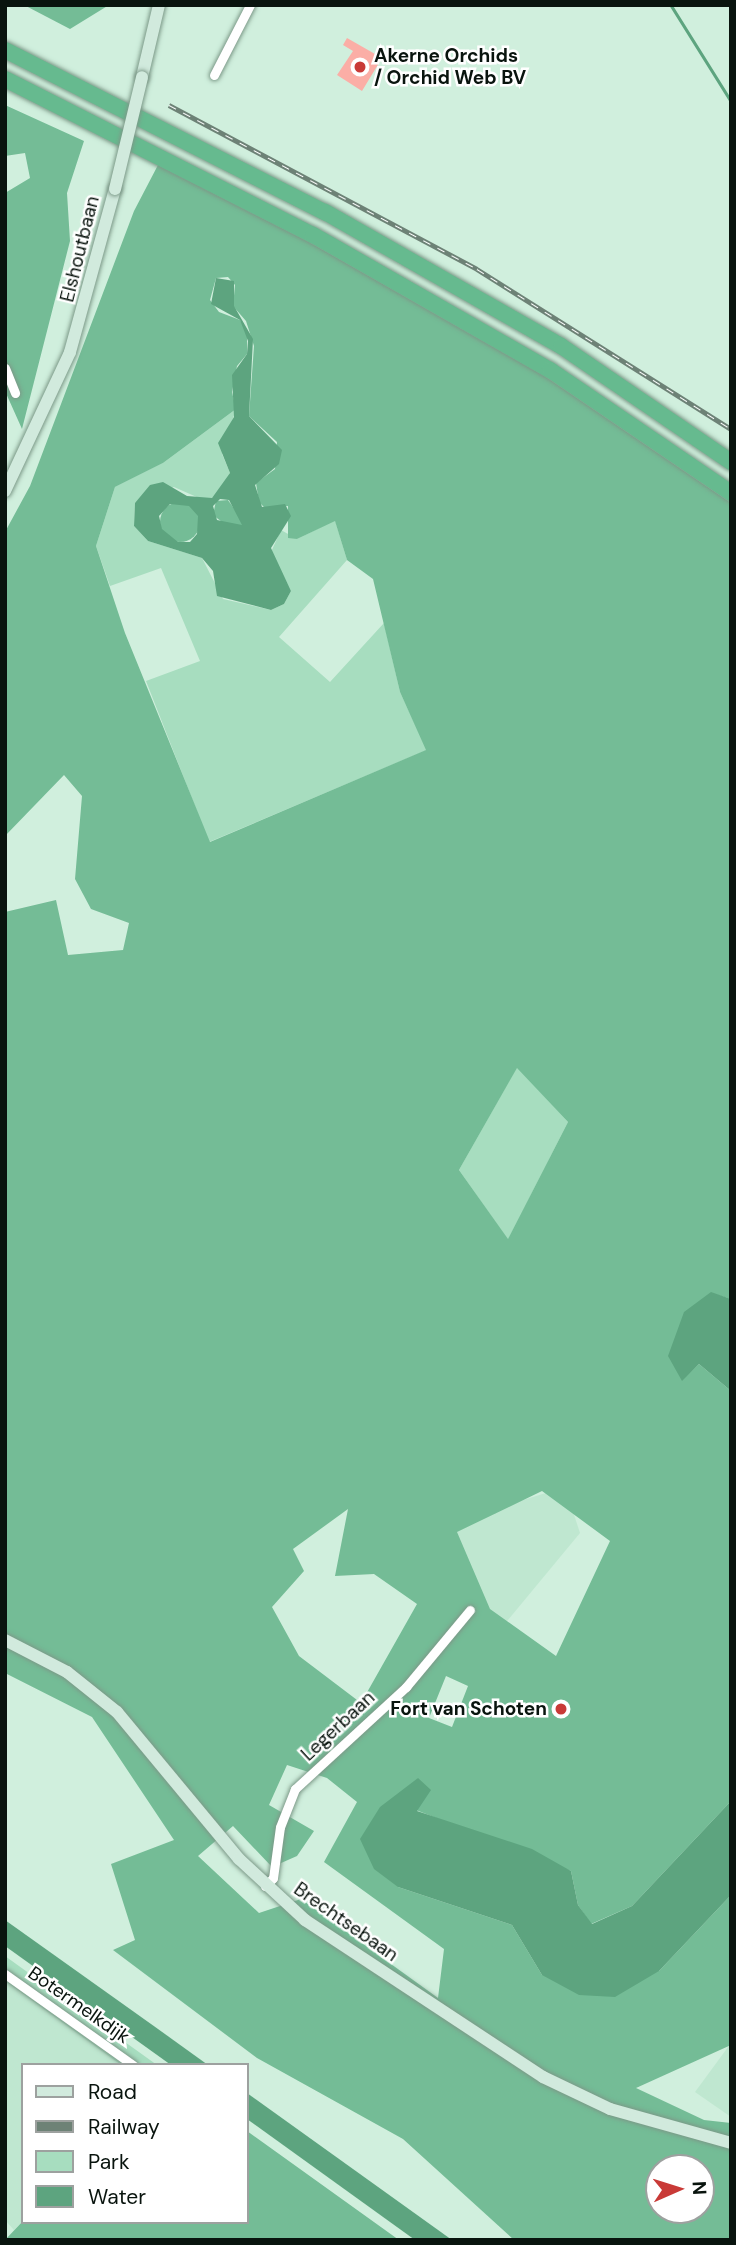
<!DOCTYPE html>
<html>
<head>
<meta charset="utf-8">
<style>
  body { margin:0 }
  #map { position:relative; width:736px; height:2245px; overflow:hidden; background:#d0efdd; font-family:"DM Sans",sans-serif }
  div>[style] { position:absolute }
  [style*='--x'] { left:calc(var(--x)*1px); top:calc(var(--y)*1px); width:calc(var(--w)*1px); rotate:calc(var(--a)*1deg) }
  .built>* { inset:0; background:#bfe7d0 }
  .green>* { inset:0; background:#a7ddbf }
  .forest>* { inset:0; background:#74bc96 }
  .round { border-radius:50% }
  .water>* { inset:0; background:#5da47f }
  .stream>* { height:2.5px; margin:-1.25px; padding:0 1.25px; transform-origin:1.25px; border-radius:1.25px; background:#5da47f }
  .building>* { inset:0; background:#fbaea6 }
  .roads { filter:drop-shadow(0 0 2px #7c9988) drop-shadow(0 0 2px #7c9988) }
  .minor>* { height:9px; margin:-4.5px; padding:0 4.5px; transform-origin:4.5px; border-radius:4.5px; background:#fff }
  .secondary>* { height:12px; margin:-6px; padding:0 6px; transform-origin:6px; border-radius:6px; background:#d1eadd }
  .motorway>* { height:16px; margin:-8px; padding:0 8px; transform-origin:8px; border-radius:8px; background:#66ba8f }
  .rail>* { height:5px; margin-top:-2.5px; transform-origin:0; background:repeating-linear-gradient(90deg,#fff 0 8px,#6d8276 0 16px); box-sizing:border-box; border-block:2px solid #6d8276 }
  .bridges { filter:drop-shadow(0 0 2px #7c9988) drop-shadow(0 0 2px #7c9988) }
  .secondary-bridge>* { height:12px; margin:-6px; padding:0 6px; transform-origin:6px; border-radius:6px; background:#d1eadd }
  .dots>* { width:19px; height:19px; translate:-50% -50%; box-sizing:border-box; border:4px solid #fff; border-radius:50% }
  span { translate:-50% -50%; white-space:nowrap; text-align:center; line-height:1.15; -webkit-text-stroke:5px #fff; paint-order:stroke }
  .poi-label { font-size:19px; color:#09140e; font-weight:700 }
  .left { translate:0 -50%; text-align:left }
  .right { translate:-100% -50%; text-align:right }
  .street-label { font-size:19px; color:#09140e }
  .frame { position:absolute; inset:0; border:7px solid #09140e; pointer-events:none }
  .legend { position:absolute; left:21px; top:2063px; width:228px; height:161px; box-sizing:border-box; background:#fff; border:2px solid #9da19f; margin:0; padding:9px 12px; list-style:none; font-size:21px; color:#09140e }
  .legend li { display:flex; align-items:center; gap:14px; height:35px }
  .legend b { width:35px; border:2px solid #9da19f }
  .north { position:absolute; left:645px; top:2154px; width:70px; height:70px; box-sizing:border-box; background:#fff; border:2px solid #9da19f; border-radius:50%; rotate:87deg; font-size:19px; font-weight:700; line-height:28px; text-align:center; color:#09140e }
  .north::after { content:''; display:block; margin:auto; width:24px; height:32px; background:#c93a37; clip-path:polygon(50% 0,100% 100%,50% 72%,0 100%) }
</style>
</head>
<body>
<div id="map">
  <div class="built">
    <i style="clip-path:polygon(565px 1487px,580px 1533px,503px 1626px,487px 1614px,454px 1529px,491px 1510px)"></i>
    <i style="clip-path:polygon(5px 1981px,121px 2065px,23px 2065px,23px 2221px,14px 2230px,5px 2220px)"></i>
    <i style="clip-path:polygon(731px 2043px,731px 2117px,695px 2092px)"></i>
  </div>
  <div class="green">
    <i style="clip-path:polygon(236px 409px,222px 454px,230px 473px,224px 488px,212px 498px,199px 498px,174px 487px,135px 503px,134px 526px,148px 541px,202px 558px,223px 599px,271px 610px,284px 604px,291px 591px,271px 552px,281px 530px,297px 539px,335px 520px,347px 560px,279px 637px,330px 682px,384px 623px,400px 692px,427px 750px,209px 842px,146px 681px,200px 661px,161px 568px,110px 586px,96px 546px,115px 487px,163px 463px)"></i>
    <i style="clip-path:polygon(517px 1067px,568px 1122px,508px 1240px,459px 1170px)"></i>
    <i style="clip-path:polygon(5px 1956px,157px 2065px,121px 2065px,5px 1981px)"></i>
  </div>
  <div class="forest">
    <i style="clip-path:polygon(24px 5px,109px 5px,70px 29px)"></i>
    <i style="clip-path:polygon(5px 105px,84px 141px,67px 193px,70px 241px,22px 429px,5px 391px,5px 193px,30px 178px,25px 153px,5px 156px)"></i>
    <i style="clip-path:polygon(evenodd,158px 165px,309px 242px,546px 377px,731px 503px,731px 1299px,711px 1293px,682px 1380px,699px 1364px,731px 1391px,731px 1801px,632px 1906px,591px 1924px,578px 1905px,571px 1871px,416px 1810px,418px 1778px,398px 1887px,512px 1925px,542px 1975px,659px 1971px,731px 1895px,731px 2045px,636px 2088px,704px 2120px,731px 2123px,731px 2240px,514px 2240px,403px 2139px,257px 2058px,113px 1950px,135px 1940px,111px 1864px,174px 1840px,92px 1717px,5px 1673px,5px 912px,56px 900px,68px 955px,123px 950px,129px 923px,91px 909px,75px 879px,82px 796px,64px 775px,5px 836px,5px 532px,30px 486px,134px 211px,158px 165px,228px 277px,235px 285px,233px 306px,246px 321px,254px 346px,249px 416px,277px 442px,275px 469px,256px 483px,259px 502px,265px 508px,288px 506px,288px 538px,297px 539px,335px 521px,347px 560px,373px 579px,400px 692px,426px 750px,210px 842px,125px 633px,96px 546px,115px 487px,163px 463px,236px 409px,232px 392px,237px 366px,247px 354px,247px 332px,240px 320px,219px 312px,210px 300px,216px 278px,228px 277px,158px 165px,517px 1068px,568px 1122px,508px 1239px,459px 1170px,517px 1068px,158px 165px,542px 1491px,610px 1541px,556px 1656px,490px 1609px,457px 1532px,542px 1491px,158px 165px,348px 1509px,335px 1576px,374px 1574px,417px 1604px,361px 1703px,299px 1656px,272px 1607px,304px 1571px,293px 1549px,348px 1509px,158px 165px,446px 1676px,468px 1686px,452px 1727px,429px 1718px,446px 1676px,158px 165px,287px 1765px,327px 1778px,357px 1802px,324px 1862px,444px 1949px,438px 1998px,301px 1899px,259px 1913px,198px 1856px,233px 1826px,272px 1867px,297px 1856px,314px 1831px,269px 1805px,287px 1765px,158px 165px,659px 2168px,701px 2168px,701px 2210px,659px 2210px,659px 2168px)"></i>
    <i style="clip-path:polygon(228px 500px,242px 520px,243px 525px,226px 525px,213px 515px,216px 501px)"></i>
    <i class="round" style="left:160px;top:502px;width:40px;height:40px"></i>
    <i style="clip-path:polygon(247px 2131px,399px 2240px,5px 2240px,23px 2221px,247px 2222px)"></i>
  </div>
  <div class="water">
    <i style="clip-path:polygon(evenodd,216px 278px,234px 281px,234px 306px,253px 339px,249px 416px,282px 450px,279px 464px,255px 485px,262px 507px,285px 504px,291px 516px,271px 548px,291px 591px,284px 604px,271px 610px,217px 596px,213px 571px,202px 558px,148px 541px,134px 526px,135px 503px,150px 485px,163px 482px,187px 496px,212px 498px,230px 473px,218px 443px,234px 417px,232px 375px,247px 354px,248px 341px,240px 320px,211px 304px,216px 278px,220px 499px,229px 500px,242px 525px,217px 520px,213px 506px,220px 499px,216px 278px,170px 504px,189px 506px,198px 516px,197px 534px,190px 542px,178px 542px,162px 529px,159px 516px,170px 504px)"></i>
    <i style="clip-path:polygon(711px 1292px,731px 1299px,731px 1391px,699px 1364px,682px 1381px,668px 1356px,684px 1312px)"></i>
    <i style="clip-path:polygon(418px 1778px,431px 1790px,417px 1811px,532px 1849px,571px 1871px,578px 1905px,592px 1924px,632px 1906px,731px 1801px,731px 1895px,659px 1971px,615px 1997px,579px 1995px,542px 1975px,512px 1925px,398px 1887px,374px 1869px,360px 1839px,380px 1807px)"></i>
    <i style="clip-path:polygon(5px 1920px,158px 2029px,208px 2065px,171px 2065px,5px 1946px)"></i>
    <i style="clip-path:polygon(247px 2093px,452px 2240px,415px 2240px,247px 2119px)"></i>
  </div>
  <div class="stream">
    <i style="--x:671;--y:5;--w:113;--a:58"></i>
  </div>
  <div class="building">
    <i style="clip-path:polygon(347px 38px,382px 58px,362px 91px,337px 75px,353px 51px,343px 45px)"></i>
  </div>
  <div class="roads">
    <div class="minor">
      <i style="--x:214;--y:75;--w:79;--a:-62.8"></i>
      <i style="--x:5;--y:368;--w:27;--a:68"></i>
      <i style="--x:265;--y:1886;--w:11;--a:-45"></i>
      <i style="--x:273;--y:1878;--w:51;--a:-82.2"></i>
      <i style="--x:280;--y:1827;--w:41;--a:-68.5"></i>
      <i style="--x:295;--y:1789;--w:151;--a:-42.6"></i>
      <i style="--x:406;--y:1687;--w:100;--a:-50.3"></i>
      <i style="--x:5;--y:1974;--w:157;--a:35.4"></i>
    </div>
    <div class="secondary">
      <i style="--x:142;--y:77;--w:74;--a:-76.7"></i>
      <i style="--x:5;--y:491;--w:153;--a:-64.9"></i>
      <i style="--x:70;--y:352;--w:169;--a:-74.6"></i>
      <i style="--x:5;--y:1640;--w:70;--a:27.3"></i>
      <i style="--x:67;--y:1672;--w:64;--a:38.7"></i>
      <i style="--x:117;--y:1712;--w:191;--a:50.3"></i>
      <i style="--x:239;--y:1859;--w:90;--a:42.7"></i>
      <i style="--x:305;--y:1920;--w:285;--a:33.4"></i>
      <i style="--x:543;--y:2077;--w:74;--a:25.5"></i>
      <i style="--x:610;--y:2109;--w:126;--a:15.7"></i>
    </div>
    <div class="motorway">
      <i style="--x:5;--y:50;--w:359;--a:26.9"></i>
      <i style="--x:325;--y:212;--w:271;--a:29.6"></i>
      <i style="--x:561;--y:346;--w:206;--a:34.3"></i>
      <i style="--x:5;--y:79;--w:345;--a:26.9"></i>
      <i style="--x:313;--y:235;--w:273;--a:29.7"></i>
      <i style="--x:550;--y:370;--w:219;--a:34.2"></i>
    </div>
  </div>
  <div class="rail">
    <i style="--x:169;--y:105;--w:349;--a:28"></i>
    <i style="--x:477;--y:269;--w:300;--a:32.2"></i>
  </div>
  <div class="bridges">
    <div class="secondary-bridge">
      <i style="--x:115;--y:189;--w:115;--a:-76.4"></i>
    </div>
  </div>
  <div class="dots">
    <i style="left:360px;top:67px;background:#c93a37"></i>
    <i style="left:561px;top:1709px;background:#c93a37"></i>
  </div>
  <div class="poi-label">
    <span class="left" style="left:374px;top:67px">Akerne Orchids<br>/ Orchid Web BV</span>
    <span class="right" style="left:547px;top:1709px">Fort van Schoten</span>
  </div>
  <div class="street-label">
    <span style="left:80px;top:249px;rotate:-76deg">Elshoutbaan</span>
    <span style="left:338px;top:1726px;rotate:-43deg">Legerbaan</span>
    <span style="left:346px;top:1922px;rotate:35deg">Brechtsebaan</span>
    <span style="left:79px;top:2005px;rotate:35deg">Botermelkdijk</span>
  </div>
  <div class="frame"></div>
  <ul class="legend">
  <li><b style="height:9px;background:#d1eadd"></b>Road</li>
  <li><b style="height:9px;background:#6d8276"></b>Railway</li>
  <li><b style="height:19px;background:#a7ddbf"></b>Park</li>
  <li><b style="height:19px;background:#5da47f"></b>Water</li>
  </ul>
  <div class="north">N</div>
</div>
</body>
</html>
